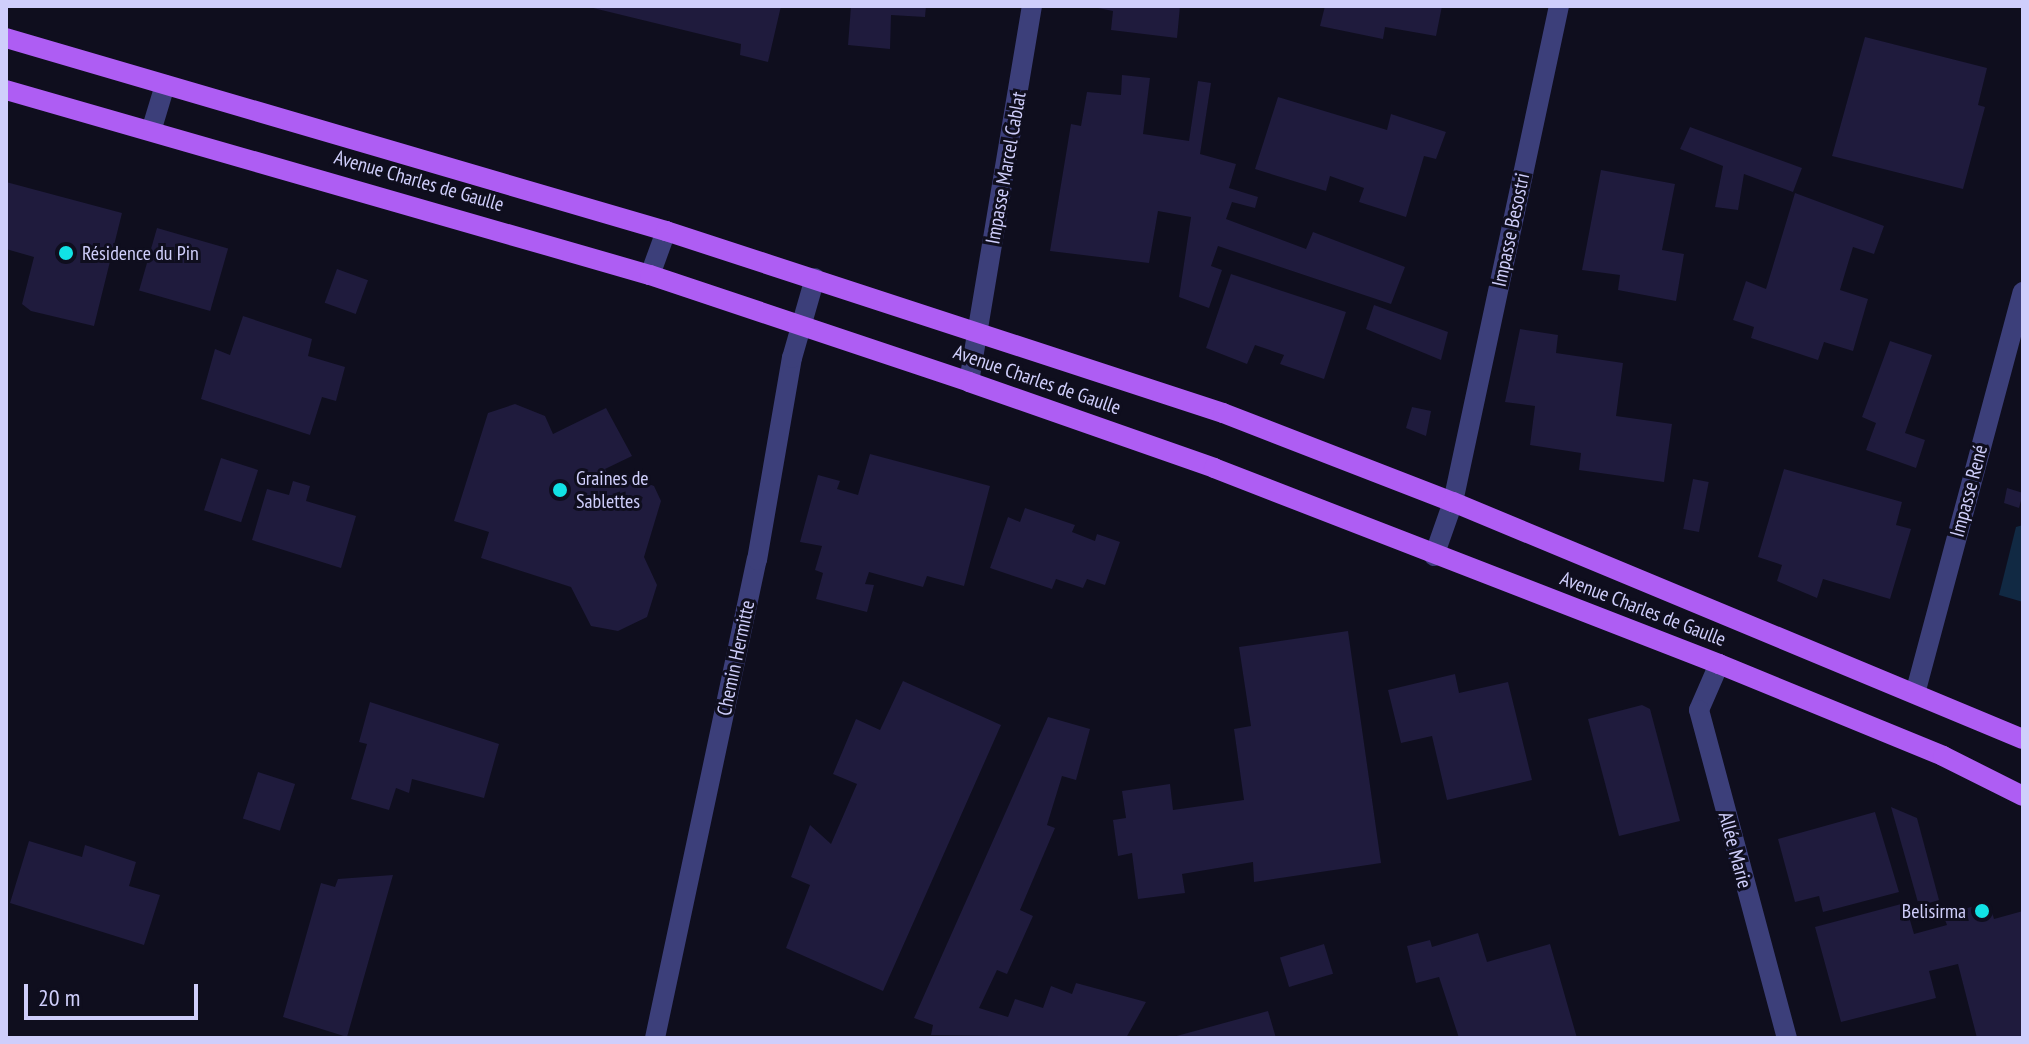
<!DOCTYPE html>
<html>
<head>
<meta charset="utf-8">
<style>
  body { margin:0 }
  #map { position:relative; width:2029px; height:1044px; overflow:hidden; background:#0f0e1e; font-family:"PT Sans Narrow",sans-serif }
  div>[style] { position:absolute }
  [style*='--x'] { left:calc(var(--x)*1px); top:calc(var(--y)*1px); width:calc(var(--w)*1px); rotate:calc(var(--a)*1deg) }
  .water>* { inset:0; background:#112943 }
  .building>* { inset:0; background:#1f1b3d; transform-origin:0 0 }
  .minor>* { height:20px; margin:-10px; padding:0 10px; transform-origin:10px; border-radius:10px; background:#3c3f7a }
  .major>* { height:20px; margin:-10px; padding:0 10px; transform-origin:10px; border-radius:10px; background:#ae5df3 }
  .dots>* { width:22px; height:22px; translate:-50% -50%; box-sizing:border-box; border:4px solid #0f0e1e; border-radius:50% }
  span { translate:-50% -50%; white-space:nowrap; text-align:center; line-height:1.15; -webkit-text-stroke:6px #0f0e1e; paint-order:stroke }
  .street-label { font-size:20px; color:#cfcefb }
  .poi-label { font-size:20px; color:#cfcefb }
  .left { translate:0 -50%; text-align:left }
  .right { translate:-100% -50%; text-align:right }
  .frame { position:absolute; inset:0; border:8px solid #cfcefb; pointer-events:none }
  .scale { position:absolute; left:24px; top:984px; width:174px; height:36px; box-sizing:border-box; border:4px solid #cfcefb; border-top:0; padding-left:10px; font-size:24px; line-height:28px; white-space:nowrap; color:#cfcefb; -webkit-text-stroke:6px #0f0e1e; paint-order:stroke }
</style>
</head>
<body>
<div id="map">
  <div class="water">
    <i style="clip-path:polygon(2023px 525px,2023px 602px,1999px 595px,2016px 527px)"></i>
  </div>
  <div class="building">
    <i style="clip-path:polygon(585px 6px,781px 6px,768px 62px,740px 55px,741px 44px)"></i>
    <i style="clip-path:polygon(851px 6px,926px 6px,925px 17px,891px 15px,890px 49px,848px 45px)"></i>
    <i style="clip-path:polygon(1088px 6px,1180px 6px,1177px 38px,1111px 30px,1113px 11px)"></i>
    <i style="clip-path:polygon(1325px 6px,1442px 6px,1436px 36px,1385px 27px,1383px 39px,1320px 26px)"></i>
    <i style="clip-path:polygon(1865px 37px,1987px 68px,1978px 105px,1985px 107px,1963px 189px,1832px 156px)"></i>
    <i style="clip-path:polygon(1122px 75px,1150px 78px,1143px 134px,1189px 141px,1198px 81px,1211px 83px,1200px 154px,1236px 164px,1229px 188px,1258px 197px,1255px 208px,1232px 202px,1226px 219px,1306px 249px,1313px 232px,1405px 267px,1391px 304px,1218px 246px,1211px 266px,1222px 270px,1209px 308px,1179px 297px,1191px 217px,1158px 211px,1149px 263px,1050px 251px,1071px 124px,1081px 126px,1087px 92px,1121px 95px)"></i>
    <i style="clip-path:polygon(1278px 97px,1387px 130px,1391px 114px,1446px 132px,1436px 159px,1424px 156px,1406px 217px,1359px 202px,1364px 188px,1330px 176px,1326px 191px,1255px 169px)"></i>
    <i style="clip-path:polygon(1690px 127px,1802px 168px,1793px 192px,1744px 174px,1738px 210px,1715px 207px,1723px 166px,1680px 149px)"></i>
    <i style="clip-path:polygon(1601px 170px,1675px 184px,1662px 250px,1684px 254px,1676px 301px,1618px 290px,1620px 275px,1582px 270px)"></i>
    <i style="clip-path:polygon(6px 182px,122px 213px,94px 326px,31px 311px,22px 304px,34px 257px,6px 249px)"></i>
    <i style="clip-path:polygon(1795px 193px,1884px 226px,1874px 254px,1853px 247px,1840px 290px,1868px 299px,1853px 351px,1824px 342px,1818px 360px,1751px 338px,1754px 327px,1733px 320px,1746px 281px,1766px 289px)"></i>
    <i style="left:157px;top:228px;width:74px;height:65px;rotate:16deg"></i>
    <i style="left:337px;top:269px;width:33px;height:36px;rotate:20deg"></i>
    <i style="clip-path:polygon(1231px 274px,1346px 312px,1324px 379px,1280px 364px,1284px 355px,1255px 345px,1247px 364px,1206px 348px)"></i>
    <i style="clip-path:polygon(1374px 305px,1448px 332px,1441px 360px,1366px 329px)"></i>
    <i style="clip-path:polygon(243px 316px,312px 339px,308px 356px,345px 367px,336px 401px,322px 397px,310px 435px,201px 399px,215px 349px,230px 355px)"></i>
    <i style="clip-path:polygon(1520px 329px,1558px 335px,1556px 353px,1623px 363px,1616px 416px,1672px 424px,1664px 482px,1579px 470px,1581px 453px,1530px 445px,1535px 406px,1505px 402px)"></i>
    <i style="clip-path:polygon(1890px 341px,1932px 355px,1905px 433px,1925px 440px,1916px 468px,1866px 450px,1876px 423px,1862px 417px)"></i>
    <i style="clip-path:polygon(515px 404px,545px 416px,553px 434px,606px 408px,632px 456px,605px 469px,614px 486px,630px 477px,654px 486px,661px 501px,644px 557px,657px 585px,647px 617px,618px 631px,591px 626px,571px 587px,481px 558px,489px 532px,454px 521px,488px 413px)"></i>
    <i style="clip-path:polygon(1412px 407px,1431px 411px,1426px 436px,1406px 428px)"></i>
    <i style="clip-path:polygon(870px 454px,990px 486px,964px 586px,927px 576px,923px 587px,869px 572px,865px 584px,874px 585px,867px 612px,816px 599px,823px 573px,815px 570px,822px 546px,800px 542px,818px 475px,840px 481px,837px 489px,858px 495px)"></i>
    <i style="left:221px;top:458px;width:39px;height:55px;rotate:18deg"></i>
    <i style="clip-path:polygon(1784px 469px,1902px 502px,1896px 525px,1911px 529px,1890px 599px,1823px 579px,1817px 598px,1777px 581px,1782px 565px,1758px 557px)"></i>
    <i style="left:1693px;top:479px;width:16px;height:51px;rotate:11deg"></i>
    <i style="clip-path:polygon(293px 481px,310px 486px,306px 501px,356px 516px,341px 568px,252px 540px,267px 489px,289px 495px)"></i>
    <i style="clip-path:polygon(2007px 488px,2023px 493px,2019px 508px,2004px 503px)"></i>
    <i style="clip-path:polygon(1025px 508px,1075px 525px,1072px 532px,1095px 541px,1097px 534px,1120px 542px,1105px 585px,1087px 579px,1083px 588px,1056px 579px,1052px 589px,990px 568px,1008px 517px,1020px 522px)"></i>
    <i style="clip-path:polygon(1348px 631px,1381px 863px,1254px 882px,1253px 862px,1182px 874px,1185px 893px,1138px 899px,1132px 853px,1118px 856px,1113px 820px,1126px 818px,1122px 791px,1170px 784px,1173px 810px,1244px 800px,1234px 729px,1251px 726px,1239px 647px)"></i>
    <i style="clip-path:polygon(1455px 674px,1459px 693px,1508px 682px,1532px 780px,1447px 800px,1432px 736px,1401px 743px,1388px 690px)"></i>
    <i style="clip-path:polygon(903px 681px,1001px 725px,883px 991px,786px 948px,810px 885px,791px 877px,810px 825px,831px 844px,857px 784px,833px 774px,856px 719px,880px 730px)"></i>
    <i style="clip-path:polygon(370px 702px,499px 744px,484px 798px,412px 779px,409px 793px,396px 788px,389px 810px,351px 799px,367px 744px,359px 742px)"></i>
    <i style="clip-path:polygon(1642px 705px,1650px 709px,1680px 821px,1619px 836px,1588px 719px)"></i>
    <i style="clip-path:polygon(1048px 717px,1090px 729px,1076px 780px,1062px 776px,1047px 825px,1055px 828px,1020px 910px,1033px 916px,1007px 974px,997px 970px,979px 1008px,1008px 1017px,1015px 999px,1043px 1008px,1051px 986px,1072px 994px,1076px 983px,1146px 1002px,1126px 1038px,931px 1035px,933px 1025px,914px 1018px)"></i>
    <i style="left:258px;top:772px;width:39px;height:49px;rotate:18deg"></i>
    <i style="clip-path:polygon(1891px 807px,1917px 818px,1939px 900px,1919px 906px)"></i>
    <i style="clip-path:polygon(1875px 812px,1899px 892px,1823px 912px,1819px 896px,1795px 902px,1778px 839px)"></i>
    <i style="clip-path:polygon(29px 841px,82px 857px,85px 845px,136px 862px,129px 886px,160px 895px,144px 945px,10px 903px)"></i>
    <i style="clip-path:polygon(393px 875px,347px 1037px,283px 1017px,321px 883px,335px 887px,338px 879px)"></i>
    <i style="clip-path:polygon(1989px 902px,1994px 919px,2023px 911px,2023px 1038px,1977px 1038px,1958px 964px,1929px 971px,1936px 998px,1841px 1022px,1815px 927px,1905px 903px,1914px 934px,1947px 925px,1943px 915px)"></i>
    <i style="clip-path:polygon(1478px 933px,1487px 962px,1550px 944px,1577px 1038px,1459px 1038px,1439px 977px,1416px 983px,1407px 946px,1430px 940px,1432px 947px)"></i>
    <i style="left:1324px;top:944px;width:31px;height:46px;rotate:73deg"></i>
    <i style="clip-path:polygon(1268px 1011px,1276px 1038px,1174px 1038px,1173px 1037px)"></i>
  </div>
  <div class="minor">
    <i style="--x:152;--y:128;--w:45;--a:-73.2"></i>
    <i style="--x:650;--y:275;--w:47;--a:-70"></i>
    <i style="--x:969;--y:382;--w:381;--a:-80.5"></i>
    <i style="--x:1434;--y:556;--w:57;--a:-70.6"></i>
    <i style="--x:1453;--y:502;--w:507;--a:-77.94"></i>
    <i style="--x:1719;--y:664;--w:50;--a:113.5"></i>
    <i style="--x:1699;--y:710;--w:340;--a:75"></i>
    <i style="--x:1916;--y:690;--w:412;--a:-75"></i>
    <i style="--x:655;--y:1038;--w:489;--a:-78"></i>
    <i style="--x:757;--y:560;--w:205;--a:-80.2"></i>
    <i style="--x:792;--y:358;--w:83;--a:-74"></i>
  </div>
  <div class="major">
    <i style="--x:6;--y:38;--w:688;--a:16.3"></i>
    <i style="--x:666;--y:231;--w:586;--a:18.09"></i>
    <i style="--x:1223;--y:413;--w:247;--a:21.2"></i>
    <i style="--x:1453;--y:502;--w:617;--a:22.58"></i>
    <i style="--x:6;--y:90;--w:670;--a:16.03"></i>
    <i style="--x:650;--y:275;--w:336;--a:18.5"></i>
    <i style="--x:969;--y:382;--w:260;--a:19.3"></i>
    <i style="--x:1214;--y:468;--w:542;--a:21.21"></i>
    <i style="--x:1719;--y:664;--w:242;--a:22.3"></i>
    <i style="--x:1943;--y:756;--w:89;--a:26.6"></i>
  </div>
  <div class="dots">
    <i style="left:66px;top:253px;background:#11e2e5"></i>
    <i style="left:560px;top:490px;background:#11e2e5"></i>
    <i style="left:1982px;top:911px;background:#11e2e5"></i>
  </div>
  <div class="street-label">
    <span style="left:1006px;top:168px;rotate:-80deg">Impasse Marcel Cablat</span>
    <span style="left:419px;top:181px;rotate:16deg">Avenue Charles de Gaulle</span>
    <span style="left:1511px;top:230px;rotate:-78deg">Impasse Besostri</span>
    <span style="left:1037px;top:380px;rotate:19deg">Avenue Charles de Gaulle</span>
    <span style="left:1969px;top:491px;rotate:-75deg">Impasse René</span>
    <span style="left:1643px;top:609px;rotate:21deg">Avenue Charles de Gaulle</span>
    <span style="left:736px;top:658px;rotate:-78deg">Chemin Hermitte</span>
    <span style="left:1735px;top:850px;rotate:75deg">Allée Marie</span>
  </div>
  <div class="poi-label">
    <span class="left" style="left:82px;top:253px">Résidence du Pin</span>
    <span class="left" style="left:576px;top:490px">Graines de<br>Sablettes</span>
    <span class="right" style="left:1966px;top:911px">Belisirma</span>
  </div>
  <div class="frame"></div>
  <div class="scale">20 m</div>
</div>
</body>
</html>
